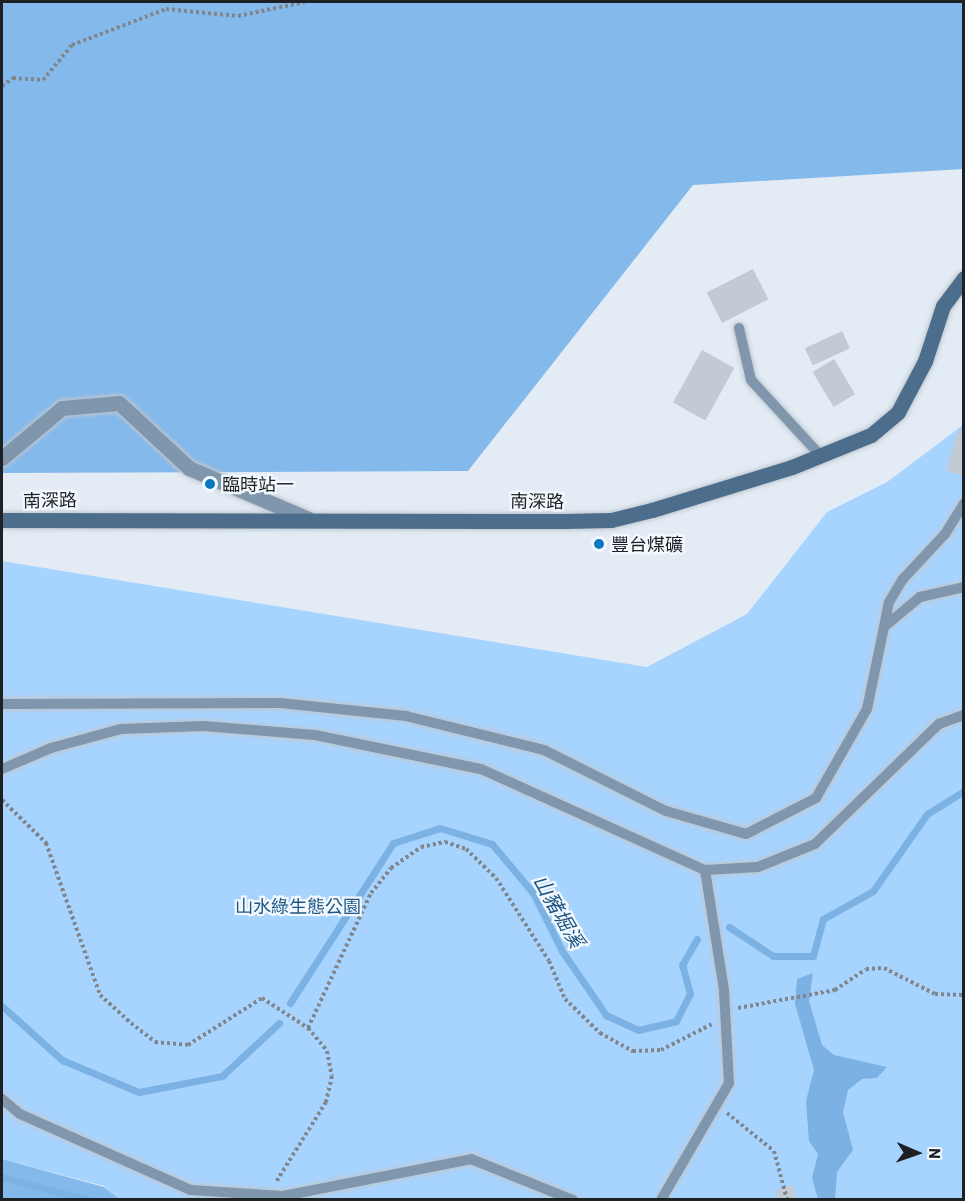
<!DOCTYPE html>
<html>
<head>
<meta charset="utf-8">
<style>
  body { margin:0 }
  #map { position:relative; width:965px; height:1201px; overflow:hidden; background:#e3ecf5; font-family:Barlow,"Noto Sans TC",sans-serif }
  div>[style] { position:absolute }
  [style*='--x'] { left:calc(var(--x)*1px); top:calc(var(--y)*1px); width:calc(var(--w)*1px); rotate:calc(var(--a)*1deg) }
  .green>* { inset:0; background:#a7d4ff }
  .forest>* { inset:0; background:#84b9eb }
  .water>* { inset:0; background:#7cb1e3 }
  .stream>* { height:7px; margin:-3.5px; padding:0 3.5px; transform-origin:3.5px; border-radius:3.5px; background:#7cb1e3 }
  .building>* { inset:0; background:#c2cbd3; transform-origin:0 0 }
  .path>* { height:4px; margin-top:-2px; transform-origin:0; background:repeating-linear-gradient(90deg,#80868c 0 3px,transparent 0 6px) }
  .roads { filter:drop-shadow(0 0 2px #c0c7cf) drop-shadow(0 0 2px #c0c7cf) }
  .service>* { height:10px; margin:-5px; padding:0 5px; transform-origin:5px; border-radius:5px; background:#8096ac }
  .minor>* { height:15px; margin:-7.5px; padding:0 7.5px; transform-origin:7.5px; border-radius:7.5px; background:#8096ac }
  .secondary>* { height:15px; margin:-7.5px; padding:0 7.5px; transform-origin:7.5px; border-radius:7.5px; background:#4c6d8c }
  .dots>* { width:16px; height:16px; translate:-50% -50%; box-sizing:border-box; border:3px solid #f3f9fe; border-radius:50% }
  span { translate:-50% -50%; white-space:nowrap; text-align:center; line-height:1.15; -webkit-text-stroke:4.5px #f3f9fe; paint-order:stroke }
  .poi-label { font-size:18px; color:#1e2124 }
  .left { translate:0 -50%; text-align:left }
  .street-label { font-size:18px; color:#1e2124 }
  .park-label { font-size:18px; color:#1e5786 }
  .water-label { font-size:20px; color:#1b5483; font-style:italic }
  .frame { position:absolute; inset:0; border:3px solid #1e2124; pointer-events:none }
  .north { position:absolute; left:887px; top:1123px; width:60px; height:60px; -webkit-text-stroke:4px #f3f9fe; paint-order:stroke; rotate:92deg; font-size:16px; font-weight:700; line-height:24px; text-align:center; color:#1e2124 }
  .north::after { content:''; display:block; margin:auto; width:21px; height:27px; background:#1e2124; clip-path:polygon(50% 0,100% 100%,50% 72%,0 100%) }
</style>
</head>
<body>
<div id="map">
  <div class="green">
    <i style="clip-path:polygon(963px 425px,963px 1199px,119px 1200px,104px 1186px,2px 1159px,2px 561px,647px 667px,747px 614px,827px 512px,887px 482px)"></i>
  </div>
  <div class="forest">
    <i style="clip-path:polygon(2px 2px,963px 2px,963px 169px,693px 185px,468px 471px,2px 473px)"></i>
    <i style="clip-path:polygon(2px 1159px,104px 1187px,119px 1199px,2px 1199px)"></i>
  </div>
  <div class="water">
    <i style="clip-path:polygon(813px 973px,809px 1001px,822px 1045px,834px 1055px,887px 1067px,877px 1078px,862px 1079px,848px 1090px,843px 1112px,853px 1150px,837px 1172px,835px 1199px,818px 1199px,812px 1178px,818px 1154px,809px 1141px,806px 1101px,814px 1070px,795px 1004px,797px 979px)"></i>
  </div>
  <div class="stream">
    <i style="--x:729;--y:927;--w:53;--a:33.4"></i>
    <i style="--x:773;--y:956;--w:40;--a:0"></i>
    <i style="--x:813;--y:956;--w:38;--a:-75"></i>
    <i style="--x:823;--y:919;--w:57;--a:-29.2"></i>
    <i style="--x:873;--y:891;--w:94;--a:-55"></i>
    <i style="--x:927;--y:814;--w:44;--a:-31.9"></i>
    <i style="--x:290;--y:1003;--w:190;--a:-57.2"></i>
    <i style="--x:393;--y:843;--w:49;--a:-17.7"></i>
    <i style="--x:440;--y:828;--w:54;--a:17.1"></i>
    <i style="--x:492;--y:844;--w:64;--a:50.1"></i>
    <i style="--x:533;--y:893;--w:65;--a:63.4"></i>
    <i style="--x:562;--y:951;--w:78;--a:55.5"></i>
    <i style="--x:606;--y:1015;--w:35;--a:25"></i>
    <i style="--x:638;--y:1030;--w:39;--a:-13"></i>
    <i style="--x:676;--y:1021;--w:30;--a:-63"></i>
    <i style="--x:690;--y:994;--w:30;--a:-105"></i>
    <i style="--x:682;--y:965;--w:30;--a:-60"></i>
    <i style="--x:2;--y:1006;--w:81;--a:42"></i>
    <i style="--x:62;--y:1060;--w:83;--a:22.6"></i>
    <i style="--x:139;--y:1092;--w:85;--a:-10.9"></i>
    <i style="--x:222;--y:1076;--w:78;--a:-42.9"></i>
    <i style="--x:2;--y:1177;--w:89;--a:15"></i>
  </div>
  <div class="building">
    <i style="left:753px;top:269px;width:34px;height:52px;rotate:63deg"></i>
    <i style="left:842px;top:331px;width:19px;height:41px;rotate:65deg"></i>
    <i style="left:702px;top:350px;width:37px;height:60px;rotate:29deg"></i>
    <i style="left:834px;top:359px;width:41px;height:25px;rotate:59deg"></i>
    <i style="clip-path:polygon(958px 430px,964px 432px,964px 476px,946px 470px)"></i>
    <i style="clip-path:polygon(792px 1185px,797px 1200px,778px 1200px,775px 1191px)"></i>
  </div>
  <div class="path">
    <i style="--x:2;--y:86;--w:14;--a:-36"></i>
    <i style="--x:13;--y:78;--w:30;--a:4"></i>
    <i style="--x:43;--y:80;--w:45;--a:-50.4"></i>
    <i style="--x:72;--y:45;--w:101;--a:-21"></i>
    <i style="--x:166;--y:9;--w:72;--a:5.6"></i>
    <i style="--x:238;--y:16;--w:68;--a:-11.8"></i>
    <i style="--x:2;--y:800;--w:62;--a:44.3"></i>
    <i style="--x:46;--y:843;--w:161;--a:70.4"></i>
    <i style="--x:100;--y:995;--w:42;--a:42.1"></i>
    <i style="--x:131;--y:1023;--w:31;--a:38"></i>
    <i style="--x:155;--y:1042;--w:33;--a:5"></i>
    <i style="--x:188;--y:1045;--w:88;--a:-32.4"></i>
    <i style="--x:262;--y:998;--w:55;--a:33.1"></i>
    <i style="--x:308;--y:1028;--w:30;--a:50"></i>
    <i style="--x:327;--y:1051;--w:25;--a:79"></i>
    <i style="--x:332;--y:1076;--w:27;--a:103"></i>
    <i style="--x:326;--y:1102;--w:94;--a:122"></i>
    <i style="--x:738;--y:1008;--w:99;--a:-10.5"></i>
    <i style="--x:835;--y:990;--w:37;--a:-34"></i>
    <i style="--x:866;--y:969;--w:18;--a:-3"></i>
    <i style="--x:884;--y:968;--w:57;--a:27"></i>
    <i style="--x:935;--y:994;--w:29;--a:2"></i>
    <i style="--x:308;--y:1028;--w:149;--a:-65"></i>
    <i style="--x:371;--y:893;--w:32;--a:-51"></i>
    <i style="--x:391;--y:868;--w:37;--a:-35"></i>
    <i style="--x:421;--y:847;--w:25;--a:-12"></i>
    <i style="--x:445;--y:842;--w:22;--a:18"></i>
    <i style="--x:466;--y:849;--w:42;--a:44"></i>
    <i style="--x:496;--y:878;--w:98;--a:57.4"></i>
    <i style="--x:549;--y:961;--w:41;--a:67.2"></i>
    <i style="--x:565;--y:999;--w:49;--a:44.2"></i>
    <i style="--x:600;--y:1033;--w:38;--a:29"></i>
    <i style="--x:633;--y:1051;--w:28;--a:-2"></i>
    <i style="--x:661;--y:1050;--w:57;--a:-27"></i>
    <i style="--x:727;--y:1113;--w:60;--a:39"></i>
    <i style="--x:774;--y:1151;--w:51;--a:75.1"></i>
  </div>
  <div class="roads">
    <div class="service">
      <i style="--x:739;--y:328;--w:53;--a:77"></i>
      <i style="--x:751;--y:380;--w:103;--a:47.4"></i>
      <i style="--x:884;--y:627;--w:25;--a:-79"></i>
      <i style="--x:889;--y:602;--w:27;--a:-59"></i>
      <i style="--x:903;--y:579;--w:62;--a:-47"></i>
      <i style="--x:945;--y:534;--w:36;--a:-58"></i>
      <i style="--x:2;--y:704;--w:278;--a:-0.2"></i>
      <i style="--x:280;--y:703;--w:127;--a:5.9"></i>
      <i style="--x:406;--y:716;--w:142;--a:13.8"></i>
      <i style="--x:544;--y:750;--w:136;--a:26.6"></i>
      <i style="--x:666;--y:811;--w:83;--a:16"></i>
      <i style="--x:746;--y:834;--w:79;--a:-27.2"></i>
      <i style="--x:816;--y:798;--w:103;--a:-60.2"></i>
      <i style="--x:867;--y:709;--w:84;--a:-78.3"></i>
      <i style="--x:884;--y:627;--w:47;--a:-39.8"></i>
      <i style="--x:920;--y:597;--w:45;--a:-12.8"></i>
      <i style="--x:2;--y:769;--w:53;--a:-23.2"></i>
      <i style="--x:51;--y:748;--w:73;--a:-15.2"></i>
      <i style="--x:121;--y:729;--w:83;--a:-2.1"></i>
      <i style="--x:204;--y:726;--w:111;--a:4.6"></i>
      <i style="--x:315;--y:735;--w:169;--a:11.6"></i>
      <i style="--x:481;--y:769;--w:246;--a:24.3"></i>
      <i style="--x:705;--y:870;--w:53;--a:-3.2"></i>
      <i style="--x:758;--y:867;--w:61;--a:-22"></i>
      <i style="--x:815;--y:844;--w:173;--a:-44.1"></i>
      <i style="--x:939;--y:724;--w:27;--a:-20"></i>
      <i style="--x:2;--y:1099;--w:23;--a:40"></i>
      <i style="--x:20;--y:1114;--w:187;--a:24"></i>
      <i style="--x:191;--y:1190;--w:92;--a:3.7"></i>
      <i style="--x:283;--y:1196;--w:192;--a:-11.1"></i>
      <i style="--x:471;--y:1159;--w:110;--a:21.9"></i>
      <i style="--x:661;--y:1200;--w:135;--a:-59.8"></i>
      <i style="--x:729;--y:1083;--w:93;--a:-93.1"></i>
      <i style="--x:724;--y:990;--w:121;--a:-99"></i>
    </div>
    <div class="minor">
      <i style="--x:2;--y:458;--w:78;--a:-39.8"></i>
      <i style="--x:62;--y:408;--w:57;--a:-5"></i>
      <i style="--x:119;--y:403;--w:96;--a:42.9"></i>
      <i style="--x:189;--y:468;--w:133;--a:23.1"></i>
    </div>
    <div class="secondary">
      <i style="--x:2;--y:520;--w:562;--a:0.1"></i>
      <i style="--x:564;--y:521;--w:47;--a:-1.2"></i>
      <i style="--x:611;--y:520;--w:42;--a:-13.7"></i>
      <i style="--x:652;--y:510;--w:146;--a:-17.1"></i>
      <i style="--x:792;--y:467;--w:85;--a:-22.1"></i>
      <i style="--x:871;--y:435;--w:35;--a:-40"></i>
      <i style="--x:898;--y:412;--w:58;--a:-62.1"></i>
      <i style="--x:925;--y:361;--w:58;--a:-71.9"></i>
      <i style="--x:943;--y:306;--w:35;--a:-53"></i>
    </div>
  </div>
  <div class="dots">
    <i style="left:210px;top:484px;background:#0a77c2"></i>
    <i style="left:599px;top:544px;background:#0a77c2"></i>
  </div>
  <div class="poi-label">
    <span class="left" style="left:222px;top:484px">臨時站一</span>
    <span class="left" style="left:611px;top:544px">豐台煤礦</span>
  </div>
  <div class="street-label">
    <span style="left:50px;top:500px;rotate:-1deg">南深路</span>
    <span style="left:537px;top:501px;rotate:1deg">南深路</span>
  </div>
  <div class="park-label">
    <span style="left:298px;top:906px">山水綠生態公園</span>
  </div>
  <div class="water-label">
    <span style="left:559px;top:911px;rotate:60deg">山豬堀溪</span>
  </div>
  <div class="frame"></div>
  <div class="north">N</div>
</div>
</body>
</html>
